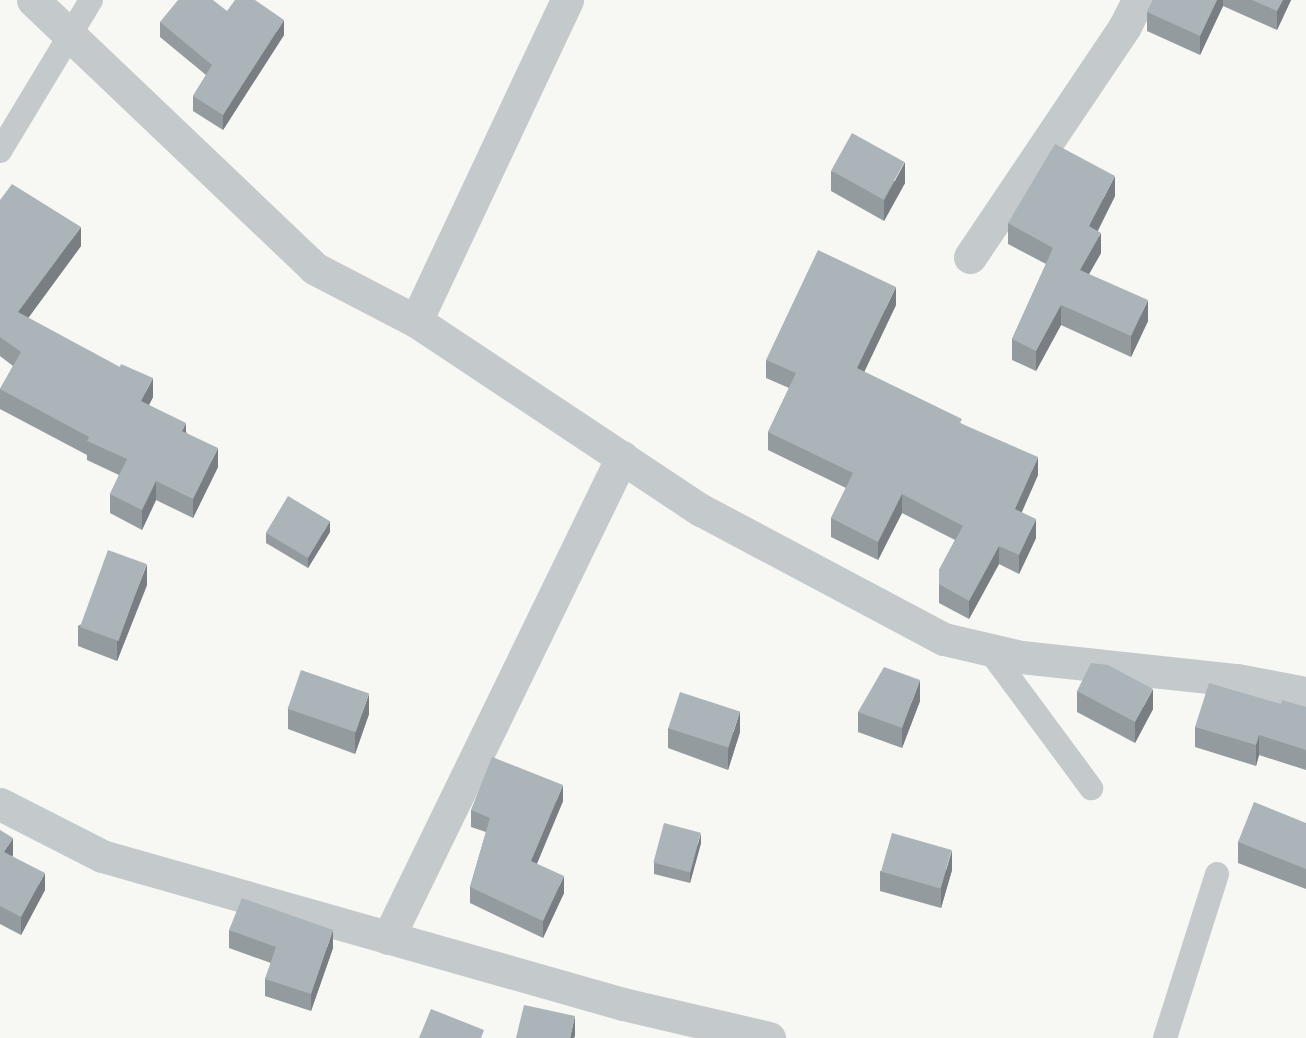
<!DOCTYPE html>
<html>
<head>
<meta charset="utf-8">
<style>
  body { margin:0 }
  #map { position:relative; width:1306px; height:1038px; overflow:hidden; background:#f7f7f4; font-family:Helvetica,sans-serif }
  div>[style] { position:absolute }
  [style*='--x'] { left:calc(var(--x)*1px); top:calc(var(--y)*1px); width:calc(var(--w)*1px); rotate:calc(var(--a)*1deg) }
  .lane>* { height:24px; margin:-12px; padding:0 12px; transform-origin:12px; border-radius:12px; background:#c4c9cb }
  .street>* { height:33px; margin:-16.5px; padding:0 16.5px; transform-origin:16.5px; border-radius:16.5px; background:#c4c9cb }
  .wall>* { inset:0; background:#939b9f }
  .shaded-wall>* { inset:0; background:#787e82 }
  .building>* { inset:0; background:#abb4b9; transform-origin:0 0 }
  span { translate:-50% -50%; white-space:nowrap; text-align:center; line-height:1.15; -webkit-text-stroke:6px #fff; paint-order:stroke }
</style>
</head>
<body>
<div id="map">
  <div class="lane">
    <i style="--x:0;--y:151;--w:176;--a:-58.9"></i>
    <i style="--x:989;--y:650;--w:172;--a:53.5"></i>
    <i style="--x:1165;--y:1038;--w:172;--a:-72.4"></i>
  </div>
  <div class="street">
    <i style="--x:33;--y:0;--w:388;--a:43.6"></i>
    <i style="--x:314;--y:268;--w:115;--a:27.5"></i>
    <i style="--x:416;--y:321;--w:342;--a:33.6"></i>
    <i style="--x:701;--y:510;--w:275;--a:28"></i>
    <i style="--x:944;--y:639;--w:79;--a:13.2"></i>
    <i style="--x:1021;--y:657;--w:217;--a:6.1"></i>
    <i style="--x:1237;--y:680;--w:70;--a:10.7"></i>
    <i style="--x:970;--y:257;--w:278;--a:-56.1"></i>
    <i style="--x:1125;--y:26;--w:29;--a:-63"></i>
    <i style="--x:416;--y:321;--w:355;--a:-64.8"></i>
    <i style="--x:0;--y:804;--w:114;--a:27"></i>
    <i style="--x:102;--y:856;--w:542;--a:15.86"></i>
    <i style="--x:623;--y:1004;--w:150;--a:13.1"></i>
    <i style="--x:388;--y:938;--w:535;--a:-64.06"></i>
  </div>
  <div class="wall">
    <i style="clip-path:polygon(1153px 0,1291px 0,1277px 30px,1223px 6px,1200px 55px,1147px 31px,1147px 12px)"></i>
    <i style="clip-path:polygon(227px 11px,284px 35px,223px 130px,193px 111px,193px 96px,206px 75px,160px 37px,160px 22px)"></i>
    <i style="clip-path:polygon(831px 171px,905px 183px,884px 221px,831px 191px)"></i>
    <i style="clip-path:polygon(1115px 196px,1098px 231px,1101px 253px,1089px 274px,1148px 321px,1131px 357px,1061px 325px,1036px 371px,1012px 360px,1012px 339px,1046px 264px,1008px 244px,1008px 223px)"></i>
    <i style="clip-path:polygon(0 200px,81px 246px,28px 318px,153px 397px,149px 405px,186px 432px,218px 467px,193px 518px,156px 500px,142px 530px,110px 513px,110px 494px,119px 475px,87px 460px,87px 455px,0 409px,0 389px,13px 366px,0 356px)"></i>
    <i style="clip-path:polygon(896px 305px,864px 372px,962px 424px,1038px 475px,1021px 512px,1036px 538px,1019px 574px,999px 564px,969px 619px,939px 603px,939px 570px,955px 540px,902px 513px,878px 560px,831px 537px,831px 518px,846px 488px,768px 450px,768px 432px,789px 388px,766px 378px,766px 360px)"></i>
    <i style="clip-path:polygon(330px 532px,308px 568px,266px 543px,266px 533px)"></i>
    <i style="clip-path:polygon(147px 585px,117px 661px,78px 646px,78px 626px)"></i>
    <i style="clip-path:polygon(1077px 691px,1153px 709px,1135px 743px,1077px 712px)"></i>
    <i style="clip-path:polygon(920px 701px,902px 748px,858px 732px,858px 712px)"></i>
    <i style="clip-path:polygon(1281px 704px,1306px 707px,1306px 770px,1259px 755px,1256px 766px,1195px 747px,1195px 727px)"></i>
    <i style="clip-path:polygon(288px 709px,369px 714px,355px 754px,288px 729px)"></i>
    <i style="clip-path:polygon(668px 728px,740px 732px,728px 770px,668px 748px)"></i>
    <i style="clip-path:polygon(563px 801px,537px 864px,564px 893px,543px 938px,470px 903px,470px 887px,486px 832px,471px 827px,471px 810px)"></i>
    <i style="clip-path:polygon(1306px 823px,1306px 889px,1238px 863px,1238px 842px)"></i>
    <i style="clip-path:polygon(0 830px,13px 855px,12px 856px,45px 890px,21px 935px,0 924px)"></i>
    <i style="clip-path:polygon(701px 843px,690px 883px,654px 874px,654px 863px)"></i>
    <i style="clip-path:polygon(952px 870px,941px 908px,880px 891px,880px 871px)"></i>
    <i style="clip-path:polygon(229px 930px,333px 948px,311px 1011px,265px 996px,265px 979px,271px 963px,229px 948px)"></i>
  </div>
  <div class="shaded-wall">
    <i style="clip-path:polygon(1217px 0,1223px 0,1223px 6px,1200px 55px,1200px 36px)"></i>
    <i style="clip-path:polygon(1283px 0,1291px 0,1277px 30px,1277px 11px)"></i>
    <i style="clip-path:polygon(284px 20px,284px 35px,223px 130px,223px 115px)"></i>
    <i style="clip-path:polygon(905px 162px,905px 183px,884px 221px,884px 201px)"></i>
    <i style="clip-path:polygon(1115px 176px,1115px 196px,1089px 247px,1089px 226px)"></i>
    <i style="clip-path:polygon(81px 227px,81px 246px,18px 332px,18px 312px)"></i>
    <i style="clip-path:polygon(1101px 233px,1101px 253px,1080px 290px,1080px 270px)"></i>
    <i style="clip-path:polygon(896px 287px,896px 305px,857px 387px,857px 368px)"></i>
    <i style="clip-path:polygon(1148px 300px,1148px 321px,1131px 357px,1131px 336px)"></i>
    <i style="clip-path:polygon(1061px 305px,1061px 325px,1036px 371px,1036px 351px)"></i>
    <i style="clip-path:polygon(153px 378px,153px 397px,141px 420px,141px 401px)"></i>
    <i style="clip-path:polygon(186px 423px,186px 443px,182px 431px)"></i>
    <i style="clip-path:polygon(218px 448px,218px 467px,193px 518px,193px 499px)"></i>
    <i style="clip-path:polygon(1038px 457px,1038px 475px,1015px 528px,1015px 509px)"></i>
    <i style="clip-path:polygon(156px 481px,156px 500px,142px 530px,142px 510px)"></i>
    <i style="clip-path:polygon(902px 494px,902px 513px,878px 560px,878px 542px)"></i>
    <i style="clip-path:polygon(1036px 519px,1036px 538px,1019px 574px,1019px 555px)"></i>
    <i style="clip-path:polygon(330px 521px,330px 532px,308px 568px,308px 558px)"></i>
    <i style="clip-path:polygon(999px 546px,999px 564px,969px 619px,969px 601px)"></i>
    <i style="clip-path:polygon(147px 564px,147px 585px,117px 661px,117px 641px)"></i>
    <i style="clip-path:polygon(920px 680px,920px 701px,902px 748px,902px 728px)"></i>
    <i style="clip-path:polygon(1153px 689px,1153px 709px,1135px 743px,1135px 722px)"></i>
    <i style="clip-path:polygon(369px 694px,369px 714px,355px 754px,355px 733px)"></i>
    <i style="clip-path:polygon(740px 711px,740px 732px,728px 770px,728px 750px)"></i>
    <i style="clip-path:polygon(1259px 735px,1259px 755px,1256px 766px,1256px 745px)"></i>
    <i style="clip-path:polygon(563px 785px,563px 801px,531px 877px,531px 861px)"></i>
    <i style="clip-path:polygon(701px 833px,701px 843px,690px 883px,690px 873px)"></i>
    <i style="clip-path:polygon(13px 838px,13px 855px,4px 870px,4px 852px)"></i>
    <i style="clip-path:polygon(952px 850px,952px 870px,941px 908px,941px 888px)"></i>
    <i style="clip-path:polygon(45px 873px,45px 890px,21px 935px,21px 917px)"></i>
    <i style="clip-path:polygon(564px 876px,564px 893px,543px 938px,543px 921px)"></i>
    <i style="clip-path:polygon(333px 930px,333px 948px,311px 1011px,311px 994px)"></i>
    <i style="clip-path:polygon(575px 1016px,575px 1036px,574px 1038px,570px 1038px)"></i>
  </div>
  <div class="building">
    <i style="clip-path:polygon(178px 0,213px 0,227px 11px,235px 0,255px 0,284px 20px,223px 115px,193px 96px,212px 65px,160px 22px)"></i>
    <i style="clip-path:polygon(1153px 0,1217px 0,1200px 36px,1147px 12px)"></i>
    <i style="clip-path:polygon(1252px 0,1283px 0,1277px 11px)"></i>
    <i style="left:852px;top:133px;width:60px;height:43px;rotate:29deg"></i>
    <i style="clip-path:polygon(1055px 144px,1115px 176px,1089px 226px,1101px 233px,1080px 270px,1148px 300px,1131px 336px,1061px 305px,1036px 351px,1012px 339px,1053px 248px,1008px 223px)"></i>
    <i style="clip-path:polygon(12px 184px,81px 227px,18px 312px,120px 367px,121px 364px,153px 378px,141px 401px,186px 423px,182px 431px,218px 448px,193px 499px,156px 481px,142px 510px,110px 494px,127px 459px,87px 441px,89px 437px,0 389px,21px 352px,0 337px,0 200px)"></i>
    <i style="clip-path:polygon(818px 250px,896px 287px,857px 368px,962px 419px,960px 423px,1038px 457px,1015px 509px,1036px 519px,1019px 555px,999px 546px,969px 601px,939px 584px,939px 570px,963px 526px,902px 494px,878px 542px,831px 518px,853px 473px,768px 432px,796px 373px,766px 360px)"></i>
    <i style="left:288px;top:496px;width:49px;height:43px;rotate:31deg"></i>
    <i style="left:108px;top:550px;width:41px;height:82px;rotate:20deg"></i>
    <i style="clip-path:polygon(1091px 663px,1108px 665px,1153px 689px,1135px 722px,1077px 691px)"></i>
    <i style="clip-path:polygon(884px 667px,920px 680px,902px 728px,858px 712px)"></i>
    <i style="left:301px;top:670px;width:72px;height:41px;rotate:19deg"></i>
    <i style="clip-path:polygon(1209px 683px,1281px 704px,1282px 700px,1306px 707px,1306px 750px,1259px 735px,1256px 745px,1195px 727px)"></i>
    <i style="left:680px;top:692px;width:63px;height:38px;rotate:18deg"></i>
    <i style="clip-path:polygon(492px 757px,563px 785px,531px 861px,564px 876px,543px 921px,470px 887px,490px 818px,471px 810px)"></i>
    <i style="clip-path:polygon(1254px 802px,1306px 823px,1306px 869px,1238px 842px)"></i>
    <i style="left:664px;top:823px;width:38px;height:41px;rotate:15deg"></i>
    <i style="clip-path:polygon(0 830px,13px 838px,4px 852px,45px 873px,21px 917px,0 906px)"></i>
    <i style="left:892px;top:833px;width:62px;height:40px;rotate:16deg"></i>
    <i style="clip-path:polygon(242px 898px,333px 930px,311px 994px,265px 979px,276px 947px,229px 930px)"></i>
    <i style="clip-path:polygon(524px 1005px,575px 1016px,570px 1038px,516px 1038px)"></i>
    <i style="clip-path:polygon(431px 1009px,484px 1030px,481px 1038px,419px 1038px)"></i>
  </div>
</div>
</body>
</html>
